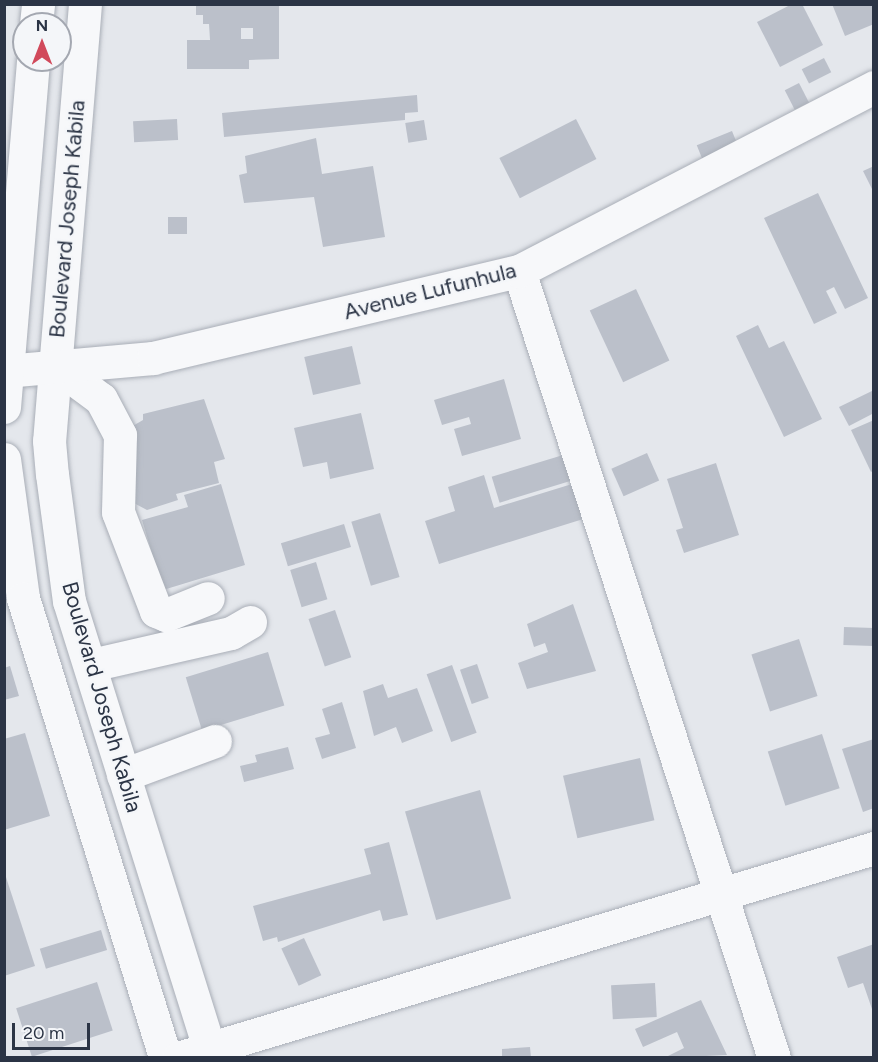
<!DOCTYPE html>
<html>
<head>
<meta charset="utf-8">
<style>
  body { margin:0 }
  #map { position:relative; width:878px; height:1062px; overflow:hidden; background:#e4e7ec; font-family:Figtree,sans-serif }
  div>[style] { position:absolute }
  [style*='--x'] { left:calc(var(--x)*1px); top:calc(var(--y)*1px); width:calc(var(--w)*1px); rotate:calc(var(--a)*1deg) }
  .building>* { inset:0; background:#bbc0ca; transform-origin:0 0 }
  .roads { filter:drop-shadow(0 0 2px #a9aeb7) drop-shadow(0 0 2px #a9aeb7) }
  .minor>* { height:33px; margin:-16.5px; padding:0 16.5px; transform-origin:16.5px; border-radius:16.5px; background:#f7f8fa }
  span { translate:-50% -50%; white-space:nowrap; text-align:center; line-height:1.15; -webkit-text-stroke:4.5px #f4f6f9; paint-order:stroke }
  .street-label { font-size:22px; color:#2b3445 }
  .frame { position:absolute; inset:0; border:6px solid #2b3445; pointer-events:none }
  .north { position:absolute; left:12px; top:12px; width:60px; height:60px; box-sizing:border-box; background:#f4f6f9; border:2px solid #a4a8b1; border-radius:50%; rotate:0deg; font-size:16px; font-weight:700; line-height:24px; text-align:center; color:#2b3445 }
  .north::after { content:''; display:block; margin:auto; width:21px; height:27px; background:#d1495b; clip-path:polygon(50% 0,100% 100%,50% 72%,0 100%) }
  .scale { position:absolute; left:12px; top:1023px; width:78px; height:27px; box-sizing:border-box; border:3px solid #2b3445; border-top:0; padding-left:8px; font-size:18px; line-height:21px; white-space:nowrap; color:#2b3445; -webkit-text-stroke:4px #f4f6f9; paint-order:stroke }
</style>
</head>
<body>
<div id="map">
  <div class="building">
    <i style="clip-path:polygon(evenodd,196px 4px,279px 4px,279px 59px,249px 60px,249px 69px,187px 69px,187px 40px,210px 40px,209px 24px,203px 24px,203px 15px,196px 15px,196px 4px,241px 28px,253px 28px,253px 39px,241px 39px,241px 28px)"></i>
    <i style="clip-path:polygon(792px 4px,802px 4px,823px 45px,780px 67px,757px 22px)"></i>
    <i style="clip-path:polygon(832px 4px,874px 4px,874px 24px,845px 36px)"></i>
    <i style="left:824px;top:58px;width:16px;height:25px;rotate:63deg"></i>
    <i style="left:799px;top:83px;width:22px;height:16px;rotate:63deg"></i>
    <i style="clip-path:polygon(417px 95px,418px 112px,405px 113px,405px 120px,224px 137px,222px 113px)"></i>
    <i style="left:177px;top:119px;width:21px;height:44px;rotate:87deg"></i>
    <i style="left:576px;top:119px;width:45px;height:86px;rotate:63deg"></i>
    <i style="left:424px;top:120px;width:20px;height:19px;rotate:81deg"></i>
    <i style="left:732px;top:131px;width:18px;height:38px;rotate:68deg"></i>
    <i style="clip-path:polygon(316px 138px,322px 174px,373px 166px,385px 237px,323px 247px,314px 197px,244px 203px,239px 175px,247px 173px,245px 156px)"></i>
    <i style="clip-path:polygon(874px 166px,874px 193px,863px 171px)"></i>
    <i style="clip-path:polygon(818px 193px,868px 298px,845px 309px,834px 287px,826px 291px,837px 313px,814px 324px,764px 218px)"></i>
    <i style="left:168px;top:217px;width:19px;height:17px"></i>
    <i style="left:636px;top:289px;width:79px;height:51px;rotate:65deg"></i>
    <i style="clip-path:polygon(758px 325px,769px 348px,784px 341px,822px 419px,784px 437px,736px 336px)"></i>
    <i style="left:352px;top:346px;width:39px;height:49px;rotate:77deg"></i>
    <i style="clip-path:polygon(504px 379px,521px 439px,462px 456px,454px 429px,471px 424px,469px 417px,442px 425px,434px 400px)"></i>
    <i style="clip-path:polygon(874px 390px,874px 413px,849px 426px,839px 407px)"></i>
    <i style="clip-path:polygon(204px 399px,225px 459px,214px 462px,219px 483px,176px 494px,178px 500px,147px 510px,130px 501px,131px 427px,143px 420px,143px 414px)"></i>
    <i style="clip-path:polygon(361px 413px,374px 469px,330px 479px,327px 462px,303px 467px,294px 428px)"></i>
    <i style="clip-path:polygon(874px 420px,874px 470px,871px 472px,851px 430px)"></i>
    <i style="left:573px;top:452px;width:27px;height:85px;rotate:73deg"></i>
    <i style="left:647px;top:453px;width:30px;height:39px;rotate:66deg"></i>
    <i style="clip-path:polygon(716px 463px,739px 535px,684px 553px,676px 530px,683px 528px,667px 479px)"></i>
    <i style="clip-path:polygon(484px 475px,494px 508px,585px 480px,596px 515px,439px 564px,425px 521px,455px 511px,448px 487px)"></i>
    <i style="clip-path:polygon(221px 484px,245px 565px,163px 590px,142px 520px,188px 507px,184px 495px)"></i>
    <i style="left:380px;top:513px;width:67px;height:30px;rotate:73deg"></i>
    <i style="left:344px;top:524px;width:24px;height:66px;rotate:73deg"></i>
    <i style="left:316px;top:562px;width:39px;height:27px;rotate:73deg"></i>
    <i style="clip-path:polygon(573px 604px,596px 671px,527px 689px,518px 663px,548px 652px,545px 643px,534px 647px,527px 624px)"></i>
    <i style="left:335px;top:610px;width:50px;height:28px;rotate:71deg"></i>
    <i style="left:844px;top:627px;width:30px;height:18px;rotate:2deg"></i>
    <i style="left:799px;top:639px;width:60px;height:50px;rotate:72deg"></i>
    <i style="left:268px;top:652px;width:56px;height:86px;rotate:73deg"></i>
    <i style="left:477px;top:664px;width:36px;height:18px;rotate:71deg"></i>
    <i style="left:452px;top:665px;width:72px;height:27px;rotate:70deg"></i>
    <i style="clip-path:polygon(10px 666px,19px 696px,4px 700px,4px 668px)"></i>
    <i style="clip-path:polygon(383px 684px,388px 698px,417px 688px,433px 731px,402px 743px,396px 727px,374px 736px,363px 691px)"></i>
    <i style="clip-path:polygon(342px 702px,356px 748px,322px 759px,315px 738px,330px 734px,322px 709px)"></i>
    <i style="clip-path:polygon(25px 733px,50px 816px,4px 830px,4px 739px)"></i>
    <i style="left:822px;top:734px;width:57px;height:57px;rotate:72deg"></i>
    <i style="clip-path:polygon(874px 739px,874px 808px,863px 812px,842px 749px)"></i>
    <i style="clip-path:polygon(288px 747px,294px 769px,244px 782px,240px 766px,257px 762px,255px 755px)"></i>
    <i style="left:640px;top:758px;width:64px;height:79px;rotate:77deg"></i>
    <i style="left:480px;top:790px;width:113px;height:78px;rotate:74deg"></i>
    <i style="clip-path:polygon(389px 842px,408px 915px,383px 921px,380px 910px,278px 942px,277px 937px,263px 941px,253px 906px,371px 874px,364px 849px)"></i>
    <i style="clip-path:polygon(4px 871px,35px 966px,4px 976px)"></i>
    <i style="left:101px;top:930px;width:21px;height:64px;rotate:73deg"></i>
    <i style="left:304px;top:938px;width:41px;height:25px;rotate:65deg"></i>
    <i style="clip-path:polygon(874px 944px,874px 1012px,873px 1012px,863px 983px,848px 988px,837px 957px)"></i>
    <i style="left:97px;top:982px;width:51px;height:85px;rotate:72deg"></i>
    <i style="left:655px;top:983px;width:34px;height:44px;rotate:87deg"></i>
    <i style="clip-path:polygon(701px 1000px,727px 1055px,664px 1058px,684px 1048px,677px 1032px,643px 1047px,635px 1029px)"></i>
    <i style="clip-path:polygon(530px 1047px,531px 1058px,502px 1058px,502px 1049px)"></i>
  </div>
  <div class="roads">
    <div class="minor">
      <i style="--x:85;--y:4;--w:438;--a:94.7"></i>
      <i style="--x:49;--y:441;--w:33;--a:85"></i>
      <i style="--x:52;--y:474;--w:128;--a:82.4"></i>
      <i style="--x:69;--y:601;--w:479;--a:72.6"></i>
      <i style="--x:36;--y:24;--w:20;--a:-84"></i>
      <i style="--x:519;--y:271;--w:827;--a:72.05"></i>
      <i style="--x:55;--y:365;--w:57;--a:36.5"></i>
      <i style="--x:101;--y:399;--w:41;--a:62.2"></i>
      <i style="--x:120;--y:435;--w:77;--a:91.5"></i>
      <i style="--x:118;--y:512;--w:106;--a:69"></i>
      <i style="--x:156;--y:611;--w:11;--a:22"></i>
      <i style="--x:166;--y:615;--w:45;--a:-22"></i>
      <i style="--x:4;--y:371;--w:150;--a:-5"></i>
      <i style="--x:153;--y:358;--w:376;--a:-13.4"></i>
      <i style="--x:519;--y:271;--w:400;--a:-27.4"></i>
      <i style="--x:4;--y:407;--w:348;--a:-85.2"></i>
      <i style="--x:4;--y:459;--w:140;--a:82.2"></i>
      <i style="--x:23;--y:598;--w:481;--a:72.8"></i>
      <i style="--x:91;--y:665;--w:144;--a:-12.9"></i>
      <i style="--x:231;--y:633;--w:22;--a:-30"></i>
      <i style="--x:123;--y:775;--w:98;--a:-20.3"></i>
      <i style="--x:178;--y:1058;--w:727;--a:-16.79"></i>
    </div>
  </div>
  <div class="street-label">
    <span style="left:67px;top:219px;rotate:-85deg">Boulevard Joseph Kabila</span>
    <span style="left:430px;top:291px;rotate:-14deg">Avenue Lufunhula</span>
    <span style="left:102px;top:697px;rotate:74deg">Boulevard Joseph Kabila</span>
  </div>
  <div class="frame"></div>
  <div class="north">N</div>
  <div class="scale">20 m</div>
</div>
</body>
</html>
